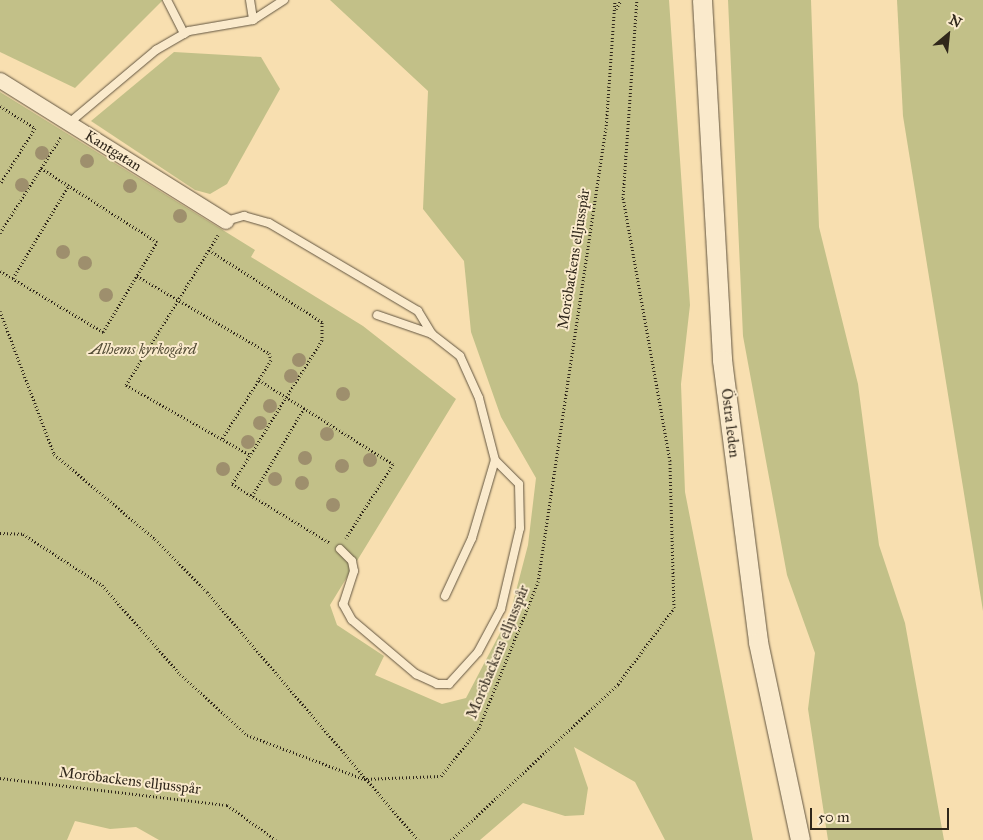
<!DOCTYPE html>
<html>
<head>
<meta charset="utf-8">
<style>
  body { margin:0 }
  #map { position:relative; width:983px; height:840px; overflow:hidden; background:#f8dfb0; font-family:"IM FELL Great Primer",serif }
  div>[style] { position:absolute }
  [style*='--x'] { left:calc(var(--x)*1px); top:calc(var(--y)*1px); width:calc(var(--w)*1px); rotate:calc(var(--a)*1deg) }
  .green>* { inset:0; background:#c2c088 }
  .path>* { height:3px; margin-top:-1.5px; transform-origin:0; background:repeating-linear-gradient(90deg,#30271b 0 1px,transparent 0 3.5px) }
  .roads { filter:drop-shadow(0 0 1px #625540) drop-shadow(0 0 1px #625540) }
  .service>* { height:8px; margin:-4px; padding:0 4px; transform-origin:4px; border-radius:4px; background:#faeacc }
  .minor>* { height:15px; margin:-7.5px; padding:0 7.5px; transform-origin:7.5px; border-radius:7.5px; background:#faeacc }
  .tertiary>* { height:19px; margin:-9.5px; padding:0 9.5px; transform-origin:9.5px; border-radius:9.5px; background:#faeacc }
  .trees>* { width:14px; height:14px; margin:-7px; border-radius:50%; background:#9e8f6d }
  span { translate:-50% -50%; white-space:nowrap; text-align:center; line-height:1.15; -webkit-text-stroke:4px #faeacc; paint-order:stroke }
  .street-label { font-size:15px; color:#30271b }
  .park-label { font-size:15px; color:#544d36; font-style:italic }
  .north { position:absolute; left:923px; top:10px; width:50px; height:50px; -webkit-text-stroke:4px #faeacc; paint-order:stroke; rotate:28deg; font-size:14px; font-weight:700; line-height:20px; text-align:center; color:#30271b }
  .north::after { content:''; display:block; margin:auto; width:18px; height:22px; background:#30271b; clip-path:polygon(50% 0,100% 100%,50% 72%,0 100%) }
  .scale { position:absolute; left:810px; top:808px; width:139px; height:22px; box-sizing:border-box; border:2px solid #30271b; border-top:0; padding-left:6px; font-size:15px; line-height:18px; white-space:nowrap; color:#30271b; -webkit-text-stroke:4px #faeacc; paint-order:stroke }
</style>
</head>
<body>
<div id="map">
  <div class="green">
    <i style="clip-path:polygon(0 0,163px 0,75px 88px,0 52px)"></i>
    <i style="clip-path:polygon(330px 0,669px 0,690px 305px,681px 384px,685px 492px,753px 840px,665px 840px,635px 782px,574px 747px,588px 788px,584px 815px,565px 816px,523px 803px,480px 840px,159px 840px,136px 827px,110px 829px,75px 821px,67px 840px,0 840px,0 92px,255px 250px,251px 257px,363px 326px,456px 399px,330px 605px,337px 625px,384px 656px,375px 675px,442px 704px,466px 698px,510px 614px,528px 545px,536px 478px,501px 417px,471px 332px,464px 261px,423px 209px,428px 91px)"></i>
    <i style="clip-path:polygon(728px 0,811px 0,819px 227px,858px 384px,879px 545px,905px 623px,944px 840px,828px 840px,808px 709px,815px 653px,787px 575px,743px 336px)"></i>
    <i style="clip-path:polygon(897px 0,983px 0,983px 611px,903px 116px)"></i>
    <i style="clip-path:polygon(174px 52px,261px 57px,280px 89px,227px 184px,210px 194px,195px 190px,91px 121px)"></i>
  </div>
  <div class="path">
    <i style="--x:616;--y:9;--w:10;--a:-61"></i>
    <i style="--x:0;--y:106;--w:41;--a:32.2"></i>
    <i style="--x:35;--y:128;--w:66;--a:122"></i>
    <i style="--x:0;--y:233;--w:114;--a:-57.6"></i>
    <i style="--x:218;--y:235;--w:176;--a:121.5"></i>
    <i style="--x:126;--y:385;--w:142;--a:29.4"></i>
    <i style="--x:209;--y:250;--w:134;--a:32.5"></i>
    <i style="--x:322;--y:322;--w:18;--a:90"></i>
    <i style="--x:322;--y:340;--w:170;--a:122"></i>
    <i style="--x:232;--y:484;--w:114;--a:31"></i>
    <i style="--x:0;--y:271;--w:120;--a:30.6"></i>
    <i style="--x:103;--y:332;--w:105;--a:-59"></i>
    <i style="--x:157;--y:242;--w:138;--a:-147.5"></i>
    <i style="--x:137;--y:276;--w:153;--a:30.3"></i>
    <i style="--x:269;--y:353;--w:7;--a:74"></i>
    <i style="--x:271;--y:360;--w:93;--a:121.8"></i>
    <i style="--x:13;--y:278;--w:109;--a:-58.9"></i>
    <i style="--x:0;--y:311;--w:153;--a:69.3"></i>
    <i style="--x:54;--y:454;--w:132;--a:40.1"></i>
    <i style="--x:155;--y:539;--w:74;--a:45.5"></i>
    <i style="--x:207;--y:592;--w:326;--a:49.6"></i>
    <i style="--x:259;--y:380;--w:158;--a:32.1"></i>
    <i style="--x:393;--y:464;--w:88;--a:122.4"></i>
    <i style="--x:252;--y:496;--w:102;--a:-59.4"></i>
    <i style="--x:0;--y:533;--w:23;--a:2"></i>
    <i style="--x:23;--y:534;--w:94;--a:32.8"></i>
    <i style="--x:102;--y:585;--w:118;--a:48.8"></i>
    <i style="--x:180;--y:674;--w:91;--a:42.3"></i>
    <i style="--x:247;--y:735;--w:125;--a:20.6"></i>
    <i style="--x:364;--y:779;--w:77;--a:-2.2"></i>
    <i style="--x:441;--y:776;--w:61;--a:-51.6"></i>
    <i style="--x:479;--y:728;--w:157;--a:-68"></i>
    <i style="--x:538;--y:582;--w:458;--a:-81.5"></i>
    <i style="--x:606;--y:129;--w:129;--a:-86"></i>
    <i style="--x:0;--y:778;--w:229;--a:6.8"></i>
    <i style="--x:227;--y:805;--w:60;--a:35.5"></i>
    <i style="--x:451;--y:840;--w:229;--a:-43"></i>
    <i style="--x:618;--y:684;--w:94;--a:-53.6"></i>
    <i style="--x:674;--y:608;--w:147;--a:-91.6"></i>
    <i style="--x:670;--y:461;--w:267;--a:-100.1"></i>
    <i style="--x:623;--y:198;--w:198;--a:-86"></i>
  </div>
  <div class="roads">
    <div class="service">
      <i style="--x:167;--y:0;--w:38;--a:63"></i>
      <i style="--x:250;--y:0;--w:20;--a:81"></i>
      <i style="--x:69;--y:123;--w:114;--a:-40"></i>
      <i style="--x:156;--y:50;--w:38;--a:-30"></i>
      <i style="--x:189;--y:31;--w:65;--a:-9.8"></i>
      <i style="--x:253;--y:20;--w:37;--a:-33"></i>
      <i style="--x:226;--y:221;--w:19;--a:-16"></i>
      <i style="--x:244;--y:216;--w:26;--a:16"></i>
      <i style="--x:269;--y:223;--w:173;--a:30.6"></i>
      <i style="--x:418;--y:311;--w:27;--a:59"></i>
      <i style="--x:340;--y:549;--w:17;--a:45"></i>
      <i style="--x:352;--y:561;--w:10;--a:79"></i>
      <i style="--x:354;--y:571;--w:35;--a:108"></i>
      <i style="--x:343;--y:604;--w:18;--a:61"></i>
      <i style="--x:352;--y:620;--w:84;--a:40.2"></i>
      <i style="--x:416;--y:674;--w:23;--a:25"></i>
      <i style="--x:437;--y:684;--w:12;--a:0"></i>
      <i style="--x:449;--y:684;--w:43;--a:-47.8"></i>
      <i style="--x:478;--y:652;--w:49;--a:-61.9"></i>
      <i style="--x:501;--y:609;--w:83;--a:-76.8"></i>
      <i style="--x:520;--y:528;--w:44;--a:-91.3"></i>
      <i style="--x:519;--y:484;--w:34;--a:-135"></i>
      <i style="--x:495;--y:460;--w:64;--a:-104.5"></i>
      <i style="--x:479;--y:398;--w:46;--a:-114.3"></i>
      <i style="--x:460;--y:356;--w:36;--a:-142"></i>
      <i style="--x:432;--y:334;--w:58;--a:-160.9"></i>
      <i style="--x:445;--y:596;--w:64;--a:-65"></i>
      <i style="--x:472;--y:538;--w:81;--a:-73.6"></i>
    </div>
    <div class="minor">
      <i style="--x:0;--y:80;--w:266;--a:32"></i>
    </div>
    <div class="tertiary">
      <i style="--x:702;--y:0;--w:361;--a:86.8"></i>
      <i style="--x:722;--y:360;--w:284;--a:82.7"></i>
      <i style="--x:758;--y:642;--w:202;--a:78"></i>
    </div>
  </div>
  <div class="trees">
    <i style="left:42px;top:153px"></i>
    <i style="left:87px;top:161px"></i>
    <i style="left:22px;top:185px"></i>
    <i style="left:130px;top:186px"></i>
    <i style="left:180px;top:216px"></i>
    <i style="left:63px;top:252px"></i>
    <i style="left:85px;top:263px"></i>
    <i style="left:106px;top:295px"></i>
    <i style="left:299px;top:360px"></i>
    <i style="left:291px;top:376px"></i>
    <i style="left:343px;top:394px"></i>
    <i style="left:270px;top:406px"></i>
    <i style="left:260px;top:423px"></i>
    <i style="left:327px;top:434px"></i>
    <i style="left:248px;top:442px"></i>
    <i style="left:305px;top:458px"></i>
    <i style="left:370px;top:460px"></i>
    <i style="left:342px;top:466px"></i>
    <i style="left:223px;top:469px"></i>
    <i style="left:275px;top:479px"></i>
    <i style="left:302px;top:483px"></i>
    <i style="left:333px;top:505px"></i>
  </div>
  <div class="street-label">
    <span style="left:113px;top:151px;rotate:32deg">Kantgatan</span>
    <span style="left:574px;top:259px;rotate:-81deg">Moröbackens elljusspår</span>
    <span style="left:730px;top:423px;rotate:83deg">Östra leden</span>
    <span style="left:498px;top:652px;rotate:-68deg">Moröbackens elljusspår</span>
    <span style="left:130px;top:781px;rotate:7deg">Moröbackens elljusspår</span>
  </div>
  <div class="park-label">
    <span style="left:143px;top:350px">Alhems kyrkogård</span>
  </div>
  <div class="north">N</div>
  <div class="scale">50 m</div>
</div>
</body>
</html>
